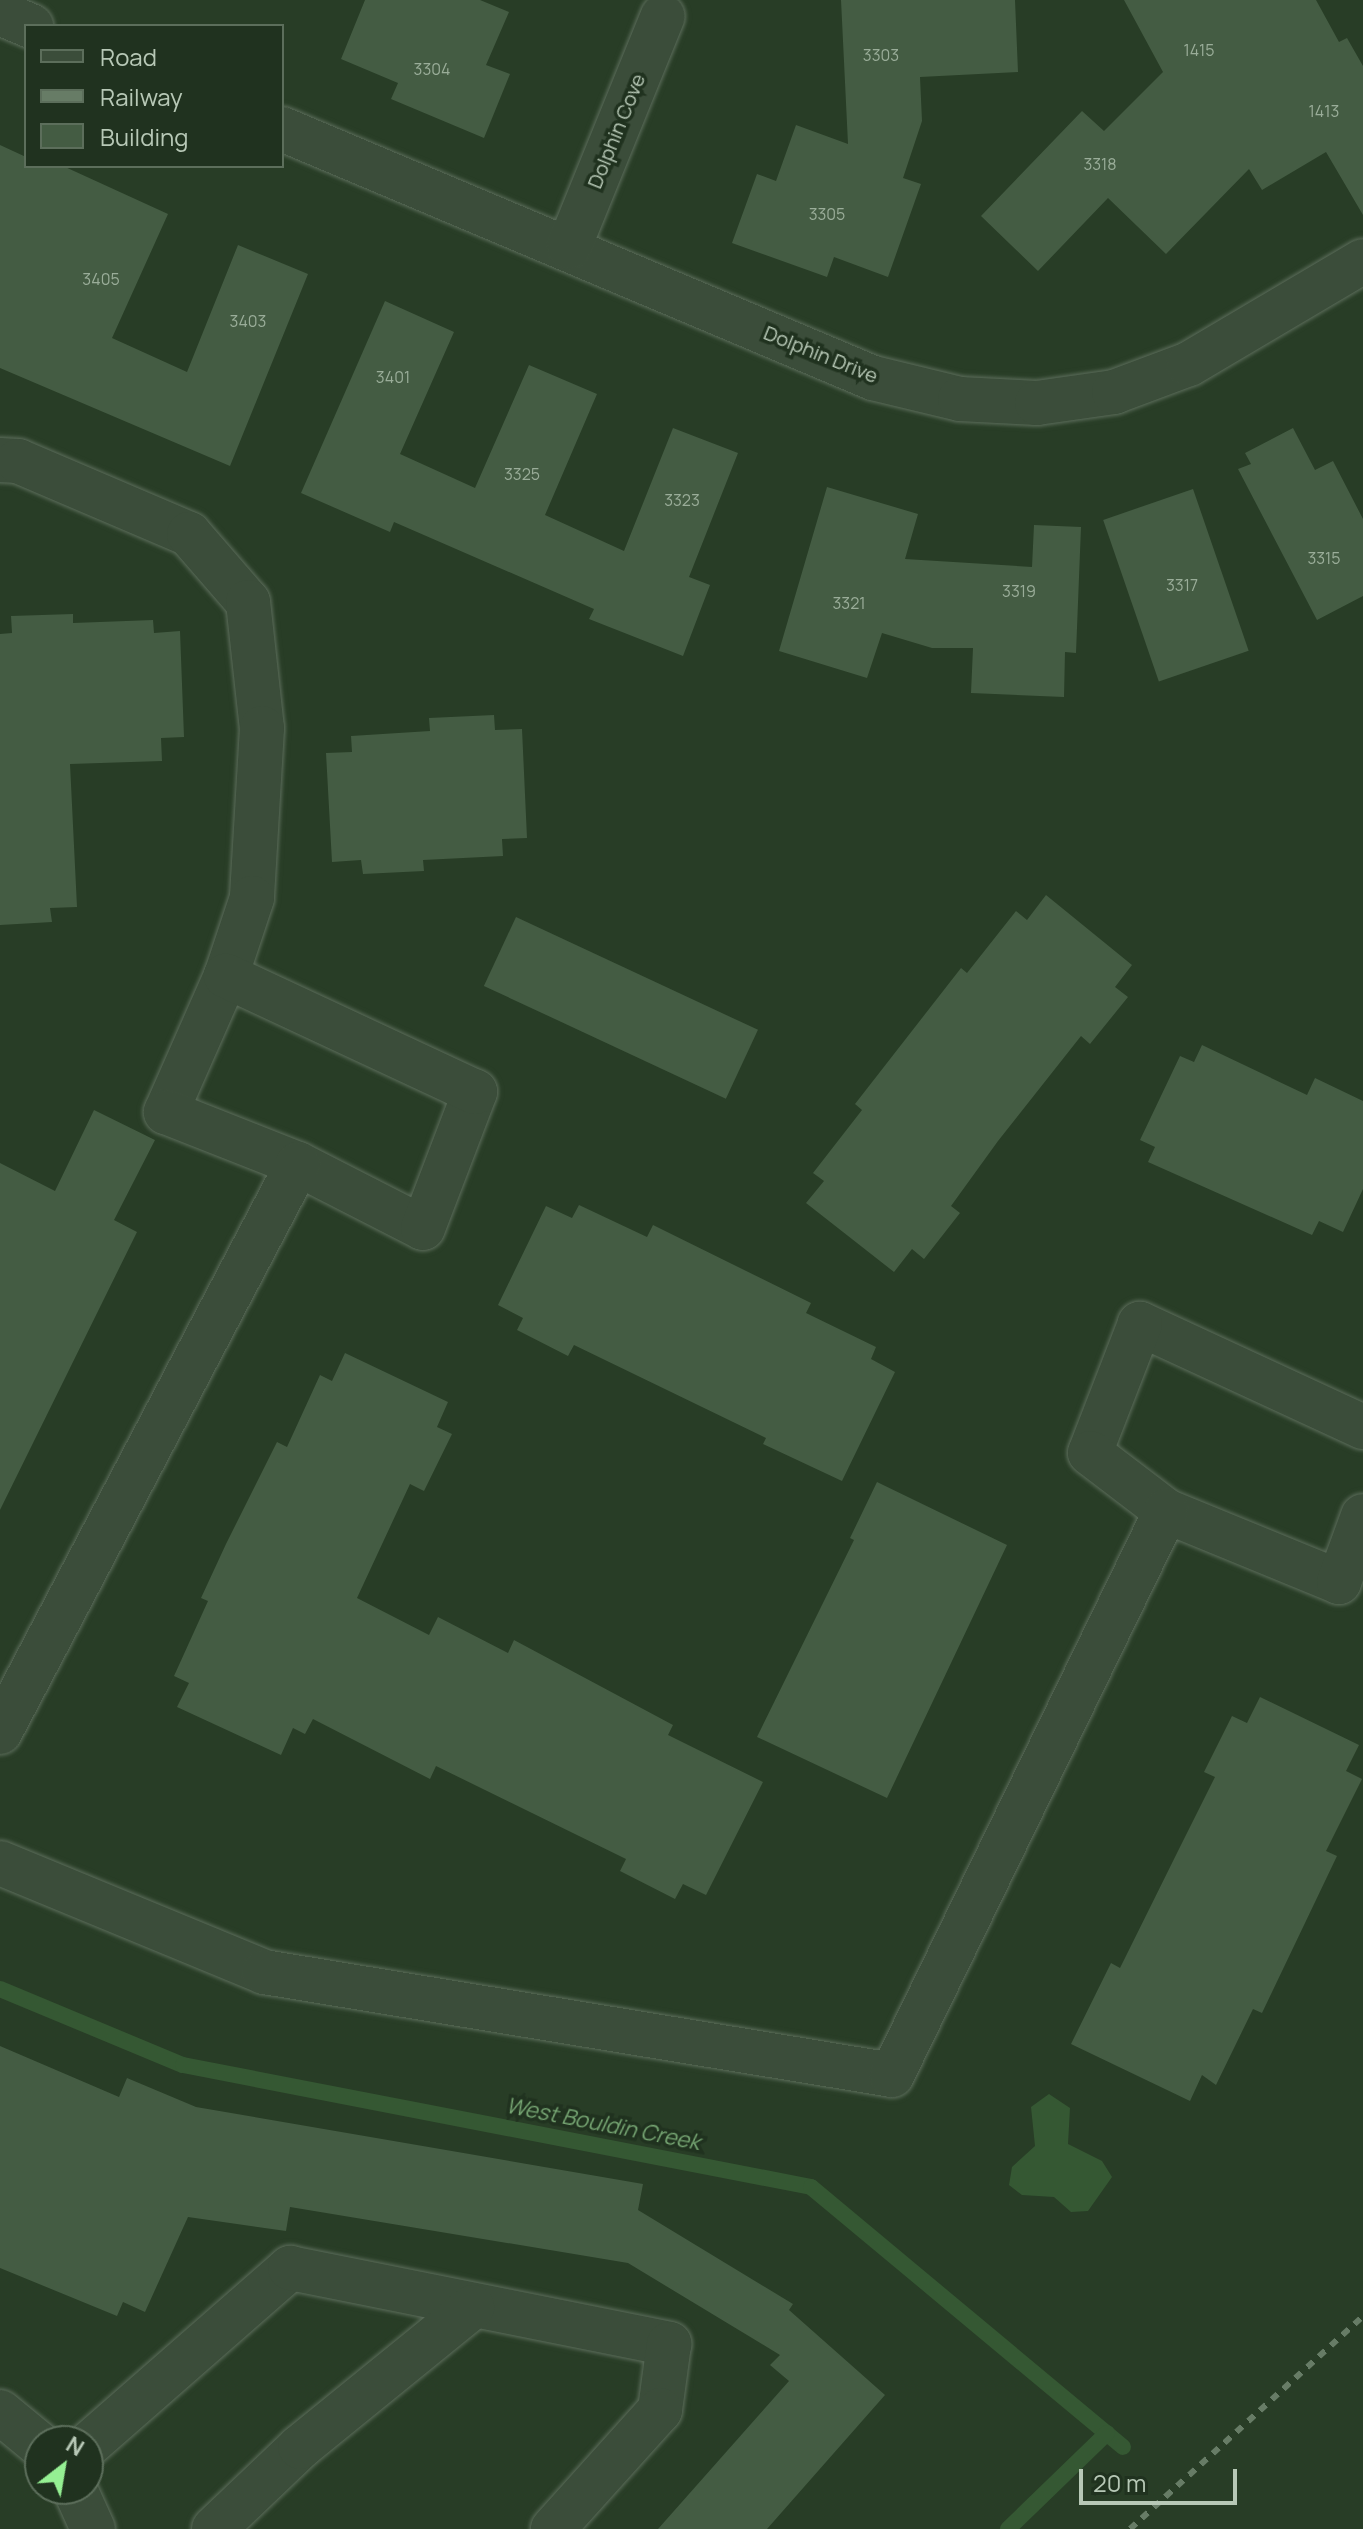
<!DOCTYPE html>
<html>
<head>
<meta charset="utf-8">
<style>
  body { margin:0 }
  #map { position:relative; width:1363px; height:2529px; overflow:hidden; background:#283d26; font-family:Manrope,sans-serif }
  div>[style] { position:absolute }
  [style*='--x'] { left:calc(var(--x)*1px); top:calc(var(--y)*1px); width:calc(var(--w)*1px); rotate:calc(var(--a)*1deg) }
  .water>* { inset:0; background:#355833 }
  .stream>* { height:16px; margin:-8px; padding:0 8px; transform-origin:8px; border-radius:8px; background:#355833 }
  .building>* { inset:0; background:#445c43; transform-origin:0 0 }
  .roads { filter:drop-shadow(0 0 2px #5c6d5b) drop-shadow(0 0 2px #5c6d5b) }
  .minor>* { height:44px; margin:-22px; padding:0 22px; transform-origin:22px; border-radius:22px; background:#3b4d3a }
  .rail>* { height:6px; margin-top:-3px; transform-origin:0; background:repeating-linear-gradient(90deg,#677c66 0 8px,transparent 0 16px) }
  span { translate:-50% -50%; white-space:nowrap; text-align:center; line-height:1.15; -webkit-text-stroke:7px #20321f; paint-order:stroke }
  .number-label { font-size:16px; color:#9aad99 }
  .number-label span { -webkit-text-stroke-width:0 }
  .street-label { font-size:20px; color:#b7c8b6 }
  .water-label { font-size:22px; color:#75a472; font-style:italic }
  .legend { position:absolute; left:24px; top:24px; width:260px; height:144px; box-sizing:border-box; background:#20321f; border:2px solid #5c6e5b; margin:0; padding:10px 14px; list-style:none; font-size:24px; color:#b7c8b6 }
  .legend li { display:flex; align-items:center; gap:16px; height:40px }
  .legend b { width:40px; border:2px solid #5c6e5b }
  .north { position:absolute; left:24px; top:2425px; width:80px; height:80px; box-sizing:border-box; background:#20321f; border:2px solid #5c6e5b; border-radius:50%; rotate:31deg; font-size:22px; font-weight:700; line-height:32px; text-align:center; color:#b7c8b6 }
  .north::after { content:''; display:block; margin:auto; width:28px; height:36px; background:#95f093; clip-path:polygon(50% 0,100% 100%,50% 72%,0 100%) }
  .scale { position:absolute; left:1079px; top:2469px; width:158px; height:36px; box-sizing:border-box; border:4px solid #b7c8b6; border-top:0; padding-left:10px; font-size:24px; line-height:28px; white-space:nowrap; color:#b7c8b6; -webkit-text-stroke:6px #20321f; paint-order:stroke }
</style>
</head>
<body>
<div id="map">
  <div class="water">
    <i style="clip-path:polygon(1049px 2094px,1070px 2108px,1068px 2144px,1102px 2161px,1112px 2177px,1088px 2211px,1071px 2212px,1054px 2197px,1022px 2195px,1009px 2185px,1012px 2167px,1035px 2146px,1031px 2107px)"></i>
  </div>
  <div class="stream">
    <i style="--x:0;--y:1989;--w:198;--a:22.6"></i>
    <i style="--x:183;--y:2065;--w:640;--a:10.99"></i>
    <i style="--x:811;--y:2187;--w:406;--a:39.8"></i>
    <i style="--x:1008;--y:2529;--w:138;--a:-44.1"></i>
  </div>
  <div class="building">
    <i style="clip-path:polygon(365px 0,480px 0,509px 12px,486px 65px,510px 74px,484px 138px,391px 99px,398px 83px,341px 59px)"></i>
    <i style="clip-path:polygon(841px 0,1015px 0,1018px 72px,920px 77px,922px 121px,903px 178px,921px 184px,888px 277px,834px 257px,827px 277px,732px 243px,757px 174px,776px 181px,796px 125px,848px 144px)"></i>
    <i style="clip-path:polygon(1124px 0,1316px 0,1339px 42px,1347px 38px,1363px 66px,1363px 215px,1326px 152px,1262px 190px,1249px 169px,1166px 254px,1108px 198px,1038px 271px,981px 216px,1082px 111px,1104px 131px,1163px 72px)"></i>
    <i style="clip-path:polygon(0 145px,26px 157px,26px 166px,63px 166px,168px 214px,112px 338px,187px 372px,238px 245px,308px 274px,230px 466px,0 368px)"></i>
    <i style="clip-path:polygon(385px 301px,454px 332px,400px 454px,475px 488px,529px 365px,597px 394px,545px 515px,624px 551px,673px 428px,738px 453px,689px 577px,710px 585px,683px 656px,589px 619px,594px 609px,394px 522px,390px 532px,301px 493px)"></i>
    <i style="clip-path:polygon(1293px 428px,1315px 470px,1333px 461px,1363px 519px,1363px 596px,1317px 620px,1238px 469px,1251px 464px,1245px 453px)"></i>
    <i style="clip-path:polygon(827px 487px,918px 514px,905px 559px,1032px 567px,1034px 525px,1081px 527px,1076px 653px,1065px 652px,1064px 697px,971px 693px,973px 648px,932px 648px,882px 633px,867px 678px,779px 651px)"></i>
    <i style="left:1193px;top:489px;width:171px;height:95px;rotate:71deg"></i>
    <i style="clip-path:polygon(73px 614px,73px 623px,153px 620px,154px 633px,180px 631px,184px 737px,161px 738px,162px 761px,70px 764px,77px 907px,50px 908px,52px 922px,0 925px,0 634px,12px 633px,11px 616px)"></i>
    <i style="clip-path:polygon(494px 715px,495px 730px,522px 729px,527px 838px,502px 839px,503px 856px,423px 860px,424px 871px,363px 874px,361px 860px,332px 862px,326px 753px,352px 752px,351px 736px,430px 731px,429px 718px)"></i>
    <i style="clip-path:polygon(1046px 895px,1132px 965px,1115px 987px,1128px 997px,1090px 1044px,1081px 1036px,998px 1141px,951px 1206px,960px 1213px,924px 1259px,912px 1249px,894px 1272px,806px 1203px,824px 1181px,813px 1173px,862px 1110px,855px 1104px,961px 968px,967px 973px,1016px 911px,1027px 920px)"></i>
    <i style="left:516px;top:917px;width:267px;height:76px;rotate:25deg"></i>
    <i style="clip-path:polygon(1202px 1045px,1307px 1095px,1315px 1078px,1363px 1101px,1363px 1189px,1343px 1232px,1319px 1221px,1312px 1235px,1148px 1162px,1155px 1147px,1140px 1140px,1180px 1056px,1194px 1062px)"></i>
    <i style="clip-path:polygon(94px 1110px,155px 1140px,114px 1220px,137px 1232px,0 1510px,0 1163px,55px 1191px)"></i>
    <i style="clip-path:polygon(579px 1205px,647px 1237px,653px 1225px,811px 1303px,806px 1313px,876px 1347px,871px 1359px,895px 1372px,842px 1481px,763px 1444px,766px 1438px,574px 1345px,568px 1356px,517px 1330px,523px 1318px,498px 1305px,546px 1206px,572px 1218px)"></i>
    <i style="clip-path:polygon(345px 1353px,448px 1402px,437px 1427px,452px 1434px,424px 1491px,410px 1484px,357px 1598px,429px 1635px,438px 1617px,508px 1653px,514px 1640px,673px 1725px,668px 1735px,763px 1782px,706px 1895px,683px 1884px,675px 1899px,620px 1871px,626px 1859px,436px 1766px,430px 1779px,313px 1719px,305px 1734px,293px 1728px,281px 1755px,177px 1707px,189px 1683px,174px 1676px,208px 1601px,201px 1598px,226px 1544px,277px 1442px,287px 1447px,320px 1375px,332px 1381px)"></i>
    <i style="clip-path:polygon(877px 1482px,1007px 1545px,887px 1798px,757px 1737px,854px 1540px,850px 1538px)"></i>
    <i style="clip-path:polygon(1260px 1697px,1359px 1745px,1346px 1771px,1362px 1779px,1326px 1851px,1337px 1856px,1262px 2013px,1253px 2009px,1216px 2085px,1202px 2075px,1190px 2101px,1071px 2044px,1111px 1963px,1120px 1968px,1177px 1853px,1215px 1777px,1204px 1772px,1232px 1716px,1247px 1723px)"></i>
    <i style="clip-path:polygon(0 2046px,119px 2097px,127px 2078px,196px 2107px,643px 2184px,638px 2210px,793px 2304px,789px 2310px,885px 2395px,767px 2529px,658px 2529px,789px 2381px,770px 2365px,780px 2355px,628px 2263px,290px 2207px,286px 2231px,188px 2217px,145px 2312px,123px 2302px,117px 2316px,0 2268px)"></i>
  </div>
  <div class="roads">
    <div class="minor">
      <i style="--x:0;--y:13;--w:34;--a:23"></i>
      <i style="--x:282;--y:129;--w:641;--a:22.85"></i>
      <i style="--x:873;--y:378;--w:89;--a:13.6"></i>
      <i style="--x:960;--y:399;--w:77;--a:3"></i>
      <i style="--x:1037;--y:403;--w:78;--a:-8.1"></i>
      <i style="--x:1114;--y:392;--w:80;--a:-20.5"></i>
      <i style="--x:1189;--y:364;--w:202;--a:-30.6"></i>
      <i style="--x:569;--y:247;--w:249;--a:-67.9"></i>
      <i style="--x:0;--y:460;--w:18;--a:3"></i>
      <i style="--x:18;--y:461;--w:186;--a:23.1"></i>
      <i style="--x:189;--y:534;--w:90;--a:49.1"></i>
      <i style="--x:248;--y:602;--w:127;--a:83.7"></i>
      <i style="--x:262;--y:728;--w:170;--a:93.4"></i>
      <i style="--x:252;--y:898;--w:82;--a:108.4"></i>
      <i style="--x:226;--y:976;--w:149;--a:113.8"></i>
      <i style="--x:166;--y:1112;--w:142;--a:21.5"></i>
      <i style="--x:298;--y:1164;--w:140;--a:27.1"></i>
      <i style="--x:423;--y:1228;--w:146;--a:-69.1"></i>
      <i style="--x:475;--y:1092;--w:275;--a:-155"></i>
      <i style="--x:1363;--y:1427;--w:246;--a:-155.2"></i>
      <i style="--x:1140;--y:1324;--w:138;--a:111.2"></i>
      <i style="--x:1090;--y:1453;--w:96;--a:37.3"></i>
      <i style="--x:1166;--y:1511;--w:187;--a:22.3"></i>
      <i style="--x:1339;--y:1582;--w:70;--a:-70"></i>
      <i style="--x:0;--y:1732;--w:641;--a:-62.32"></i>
      <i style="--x:0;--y:1863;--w:286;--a:22.4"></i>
      <i style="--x:264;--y:1972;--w:636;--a:9.31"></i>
      <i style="--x:892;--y:2075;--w:627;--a:-64.09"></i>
      <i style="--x:0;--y:2412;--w:52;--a:39.5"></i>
      <i style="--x:88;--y:2445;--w:269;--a:-41.2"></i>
      <i style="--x:290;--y:2268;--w:387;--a:11.3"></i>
      <i style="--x:669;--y:2344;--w:67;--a:97.8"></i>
      <i style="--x:660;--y:2410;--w:160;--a:132"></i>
      <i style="--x:75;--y:2489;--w:44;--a:65.8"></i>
      <i style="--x:214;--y:2529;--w:119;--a:-43.6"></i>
      <i style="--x:300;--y:2447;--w:222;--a:-39.1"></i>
    </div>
  </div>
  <div class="rail">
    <i style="--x:1130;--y:2529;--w:316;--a:-42.4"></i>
  </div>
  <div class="number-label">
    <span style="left:1199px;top:50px">1415</span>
    <span style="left:881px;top:55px">3303</span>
    <span style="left:432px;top:69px">3304</span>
    <span style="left:1324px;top:111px">1413</span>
    <span style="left:1100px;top:164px">3318</span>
    <span style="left:827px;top:214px">3305</span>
    <span style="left:101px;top:279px">3405</span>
    <span style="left:248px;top:321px">3403</span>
    <span style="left:393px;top:377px">3401</span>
    <span style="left:522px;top:474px">3325</span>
    <span style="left:682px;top:500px">3323</span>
    <span style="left:1324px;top:558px">3315</span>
    <span style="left:1182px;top:585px">3317</span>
    <span style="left:1019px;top:591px">3319</span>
    <span style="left:849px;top:603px">3321</span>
  </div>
  <div class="street-label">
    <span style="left:616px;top:131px;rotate:-68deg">Dolphin Cove</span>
    <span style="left:821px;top:354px;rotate:22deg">Dolphin Drive</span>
  </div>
  <div class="water-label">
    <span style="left:603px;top:2124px;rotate:11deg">West Bouldin Creek</span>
  </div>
  <ul class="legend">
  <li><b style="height:10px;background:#3b4d3a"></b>Road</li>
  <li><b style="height:10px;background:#677c66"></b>Railway</li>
  <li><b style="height:22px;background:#445c43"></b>Building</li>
  </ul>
  <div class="north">N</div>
  <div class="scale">20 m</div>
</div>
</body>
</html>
